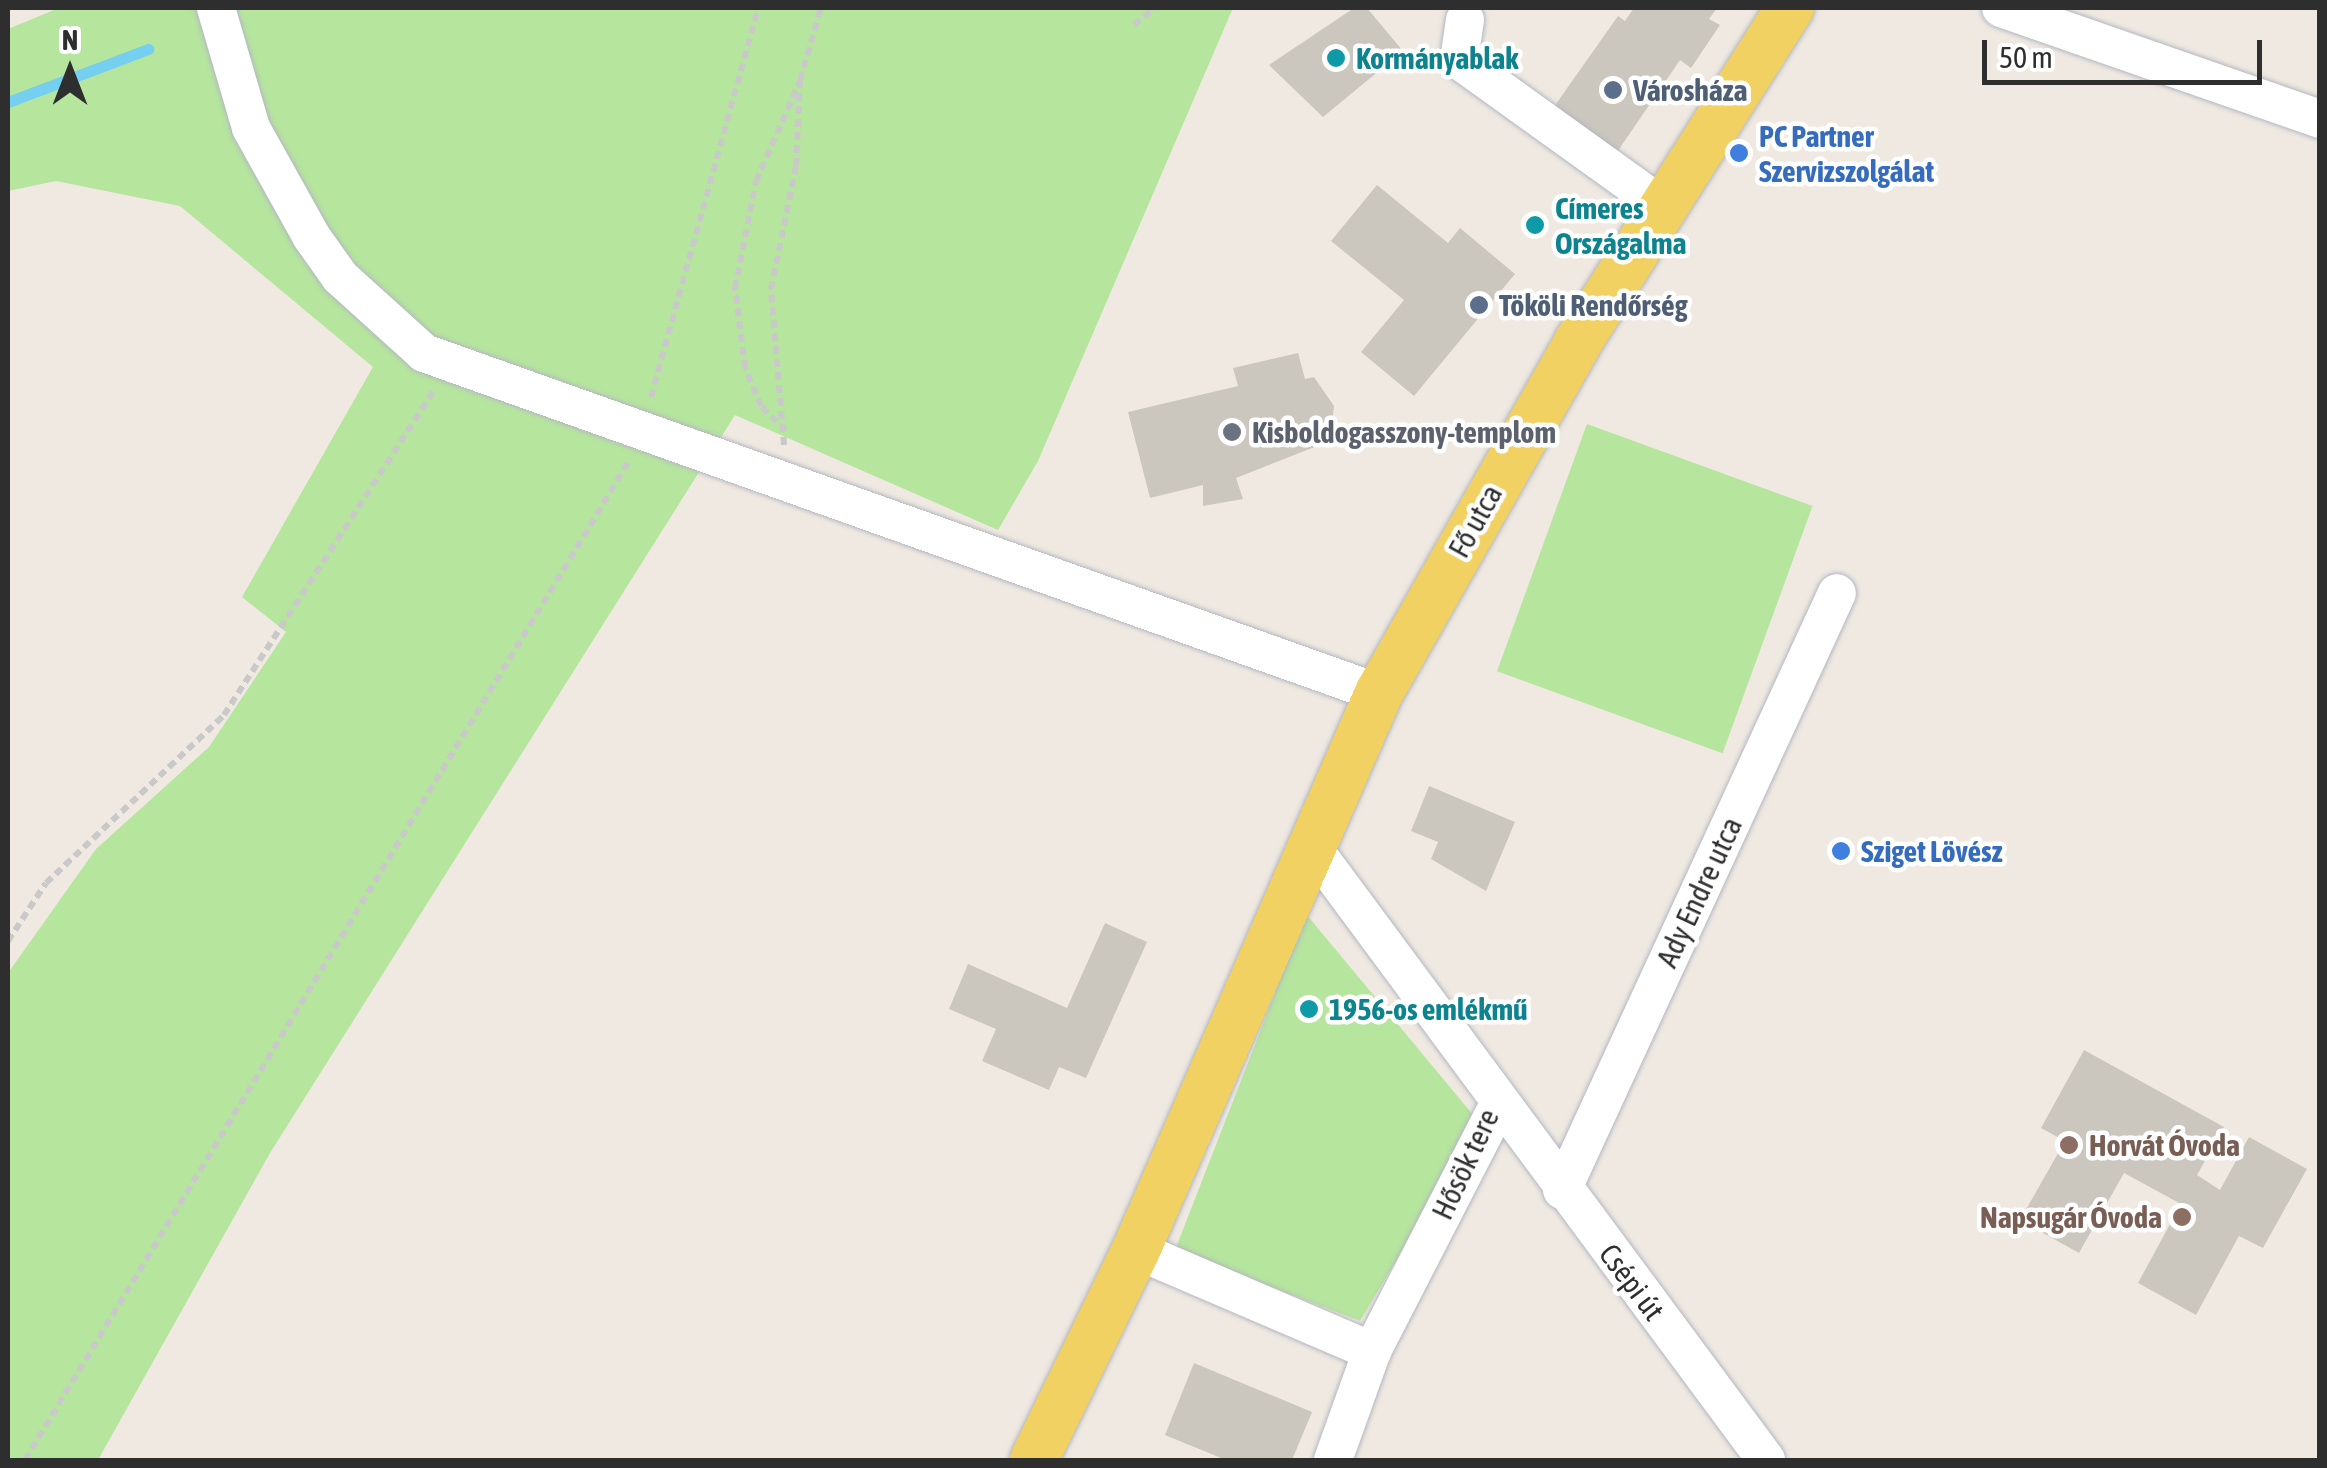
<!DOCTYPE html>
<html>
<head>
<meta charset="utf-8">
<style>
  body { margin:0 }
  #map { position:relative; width:2327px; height:1468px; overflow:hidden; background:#efe9e1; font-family:"Asap Condensed",sans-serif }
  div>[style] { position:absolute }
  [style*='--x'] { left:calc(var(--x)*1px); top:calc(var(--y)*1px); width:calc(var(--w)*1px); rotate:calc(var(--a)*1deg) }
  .green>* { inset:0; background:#b6e59e; transform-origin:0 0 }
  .stream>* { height:11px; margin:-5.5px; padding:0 5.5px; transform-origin:5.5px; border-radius:5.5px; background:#75cff0 }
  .building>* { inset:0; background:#cbc7bf }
  .path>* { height:6px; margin-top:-3px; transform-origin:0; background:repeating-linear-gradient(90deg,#c9c9c9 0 8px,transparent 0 13px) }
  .roads { filter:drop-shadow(0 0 2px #b4b7c1) drop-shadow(0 0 2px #b4b7c1) }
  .minor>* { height:38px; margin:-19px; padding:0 19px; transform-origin:19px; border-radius:19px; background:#fff }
  .major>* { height:48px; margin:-24px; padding:0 24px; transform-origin:24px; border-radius:24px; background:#f2d163 }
  .dots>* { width:28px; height:28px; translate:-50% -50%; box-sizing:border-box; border:5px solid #fff; border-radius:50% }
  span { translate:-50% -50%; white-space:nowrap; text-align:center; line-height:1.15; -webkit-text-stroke:9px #fff; paint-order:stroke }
  .culture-label { font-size:30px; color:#0d838f; font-weight:700 }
  .left { translate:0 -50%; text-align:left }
  .service-label { font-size:30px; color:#4e5e75; font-weight:700 }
  .shop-label { font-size:30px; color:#366cbe; font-weight:700 }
  .worship-label { font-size:30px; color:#5b616d; font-weight:700 }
  .street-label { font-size:30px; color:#2e2e2e }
  .education-label { font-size:30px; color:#785e54; font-weight:700 }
  .right { translate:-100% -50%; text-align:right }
  .frame { position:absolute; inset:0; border:10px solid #2e2e2e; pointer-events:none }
  .north { position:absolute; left:20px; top:20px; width:100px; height:100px; -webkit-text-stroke:8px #fff; paint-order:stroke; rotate:0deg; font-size:28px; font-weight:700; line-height:40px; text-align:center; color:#2e2e2e }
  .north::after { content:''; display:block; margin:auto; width:35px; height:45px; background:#2e2e2e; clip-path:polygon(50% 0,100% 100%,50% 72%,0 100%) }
  .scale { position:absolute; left:1982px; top:40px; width:280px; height:45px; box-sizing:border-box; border:5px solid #2e2e2e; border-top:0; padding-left:12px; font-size:30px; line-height:35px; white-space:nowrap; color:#2e2e2e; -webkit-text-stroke:8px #fff; paint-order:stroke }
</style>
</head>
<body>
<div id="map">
  <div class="green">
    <i style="clip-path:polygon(59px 8px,1233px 8px,1038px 461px,998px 530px,735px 415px,270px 1153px,98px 1460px,8px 1460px,8px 973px,96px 849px,209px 747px,286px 632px,242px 597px,373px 367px,180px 206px,56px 181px,8px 191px,8px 29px)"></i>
    <i style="left:1587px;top:424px;width:240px;height:263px;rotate:20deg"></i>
    <i style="clip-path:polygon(1306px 914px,1479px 1122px,1360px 1321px,1175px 1250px)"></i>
  </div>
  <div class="stream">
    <i style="--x:8;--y:102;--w:150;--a:-20.7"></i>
  </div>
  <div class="building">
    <i style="clip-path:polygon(1354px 8px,1367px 8px,1403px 51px,1323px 117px,1269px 65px)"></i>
    <i style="clip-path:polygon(1634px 8px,1717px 8px,1709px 19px,1720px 25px,1691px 68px,1680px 60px,1615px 155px,1551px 111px,1618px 16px,1625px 21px)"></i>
    <i style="clip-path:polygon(1377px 185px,1448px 243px,1460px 228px,1515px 274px,1414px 396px,1361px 352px,1404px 300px,1331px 241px)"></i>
    <i style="clip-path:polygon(1298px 353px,1305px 379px,1314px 377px,1334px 406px,1330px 441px,1236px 478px,1243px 499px,1203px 506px,1203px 485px,1150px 498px,1128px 412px,1238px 386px,1233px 368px)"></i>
    <i style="clip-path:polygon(1429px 786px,1515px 822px,1486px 891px,1431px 859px,1438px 842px,1411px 831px)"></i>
    <i style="clip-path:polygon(1105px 923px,1147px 942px,1086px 1078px,1059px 1067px,1049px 1090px,982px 1061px,996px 1029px,949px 1009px,968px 964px,1067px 1008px)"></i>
    <i style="clip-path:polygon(2084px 1050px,2224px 1127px,2197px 1175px,2220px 1190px,2249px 1137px,2307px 1169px,2263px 1248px,2239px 1236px,2196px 1315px,2138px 1283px,2181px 1204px,2124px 1173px,2079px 1253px,2020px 1220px,2065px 1141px,2041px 1128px)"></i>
    <i style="clip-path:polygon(1194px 1363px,1312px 1412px,1292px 1460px,1226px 1460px,1165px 1435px)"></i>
  </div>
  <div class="path">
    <i style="--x:1134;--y:25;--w:27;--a:-39"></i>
    <i style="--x:651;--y:397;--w:403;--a:-74.6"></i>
    <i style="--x:786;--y:431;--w:35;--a:-135"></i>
    <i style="--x:761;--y:406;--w:41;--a:-112.8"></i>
    <i style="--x:745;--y:368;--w:81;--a:-97.1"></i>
    <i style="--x:735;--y:288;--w:109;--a:-78.9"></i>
    <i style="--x:756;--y:181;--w:109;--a:-66.3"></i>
    <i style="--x:784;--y:445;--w:157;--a:-94.8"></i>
    <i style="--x:771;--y:289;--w:126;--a:-78.5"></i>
    <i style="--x:796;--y:166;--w:86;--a:-87.3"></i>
    <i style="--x:800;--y:80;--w:75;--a:-73.7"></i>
    <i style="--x:8;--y:941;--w:69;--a:-56.8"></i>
    <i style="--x:46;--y:883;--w:245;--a:-43.3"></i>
    <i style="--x:224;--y:715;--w:385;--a:-57.1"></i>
    <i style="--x:25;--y:1460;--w:1167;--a:-58.84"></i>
  </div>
  <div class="roads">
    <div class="minor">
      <i style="--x:216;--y:8;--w:125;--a:73.7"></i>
      <i style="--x:251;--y:128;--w:124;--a:60.9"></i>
      <i style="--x:311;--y:236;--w:50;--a:54.7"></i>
      <i style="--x:340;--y:277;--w:113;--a:42.1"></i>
      <i style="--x:424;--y:353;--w:1014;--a:19.6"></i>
      <i style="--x:2001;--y:8;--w:338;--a:19.2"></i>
      <i style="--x:1465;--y:20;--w:40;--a:98.5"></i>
      <i style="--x:1459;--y:60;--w:250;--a:35.7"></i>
      <i style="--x:1309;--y:843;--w:768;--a:53.47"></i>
      <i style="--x:1562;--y:1190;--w:657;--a:-65.27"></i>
      <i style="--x:1136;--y:1250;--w:257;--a:23.2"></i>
      <i style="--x:1372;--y:1351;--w:278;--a:-62.8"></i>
      <i style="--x:1333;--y:1460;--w:116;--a:-70.3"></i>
    </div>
    <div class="major">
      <i style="--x:1034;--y:1460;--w:233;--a:-64.1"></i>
      <i style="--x:1136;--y:1250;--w:608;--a:-66.43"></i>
      <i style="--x:1379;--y:693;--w:403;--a:-60.4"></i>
      <i style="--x:1578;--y:342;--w:396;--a:-57.6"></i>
    </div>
  </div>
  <div class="dots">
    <i style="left:1336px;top:58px;background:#0f9aa8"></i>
    <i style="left:1613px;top:90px;background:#5c6f8a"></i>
    <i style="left:1739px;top:153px;background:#3f7fe0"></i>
    <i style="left:1535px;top:225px;background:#0f9aa8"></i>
    <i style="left:1479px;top:305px;background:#5c6f8a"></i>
    <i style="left:1232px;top:432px;background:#6b7280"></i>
    <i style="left:1841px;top:851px;background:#3f7fe0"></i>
    <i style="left:1309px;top:1009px;background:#0f9aa8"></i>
    <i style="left:2069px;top:1145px;background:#8d6e63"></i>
    <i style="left:2182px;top:1217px;background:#8d6e63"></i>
  </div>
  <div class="culture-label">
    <span class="left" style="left:1356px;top:58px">Kormányablak</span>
    <span class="left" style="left:1555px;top:225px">Címeres<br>Országalma</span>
    <span class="left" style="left:1329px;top:1009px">1956-os emlékmű</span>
  </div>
  <div class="service-label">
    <span class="left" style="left:1633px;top:90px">Városháza</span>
    <span class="left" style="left:1499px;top:305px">Tököli Rendőrség</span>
  </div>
  <div class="shop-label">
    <span class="left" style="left:1759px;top:153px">PC Partner<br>Szervizszolgálat</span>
    <span class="left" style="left:1861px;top:851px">Sziget Lövész</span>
  </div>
  <div class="worship-label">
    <span class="left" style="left:1252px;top:432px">Kisboldogasszony-templom</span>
  </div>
  <div class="street-label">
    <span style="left:1475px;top:521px;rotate:-61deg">Fő utca</span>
    <span style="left:1699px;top:892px;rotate:-65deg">Ady Endre utca</span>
    <span style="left:1465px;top:1164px;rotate:-65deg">Hősök tere</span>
    <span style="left:1632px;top:1282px;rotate:53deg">Csépi út</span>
  </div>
  <div class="education-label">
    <span class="left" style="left:2089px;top:1145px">Horvát Óvoda</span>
    <span class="right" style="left:2162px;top:1217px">Napsugár Óvoda</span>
  </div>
  <div class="frame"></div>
  <div class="north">N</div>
  <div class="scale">50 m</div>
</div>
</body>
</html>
